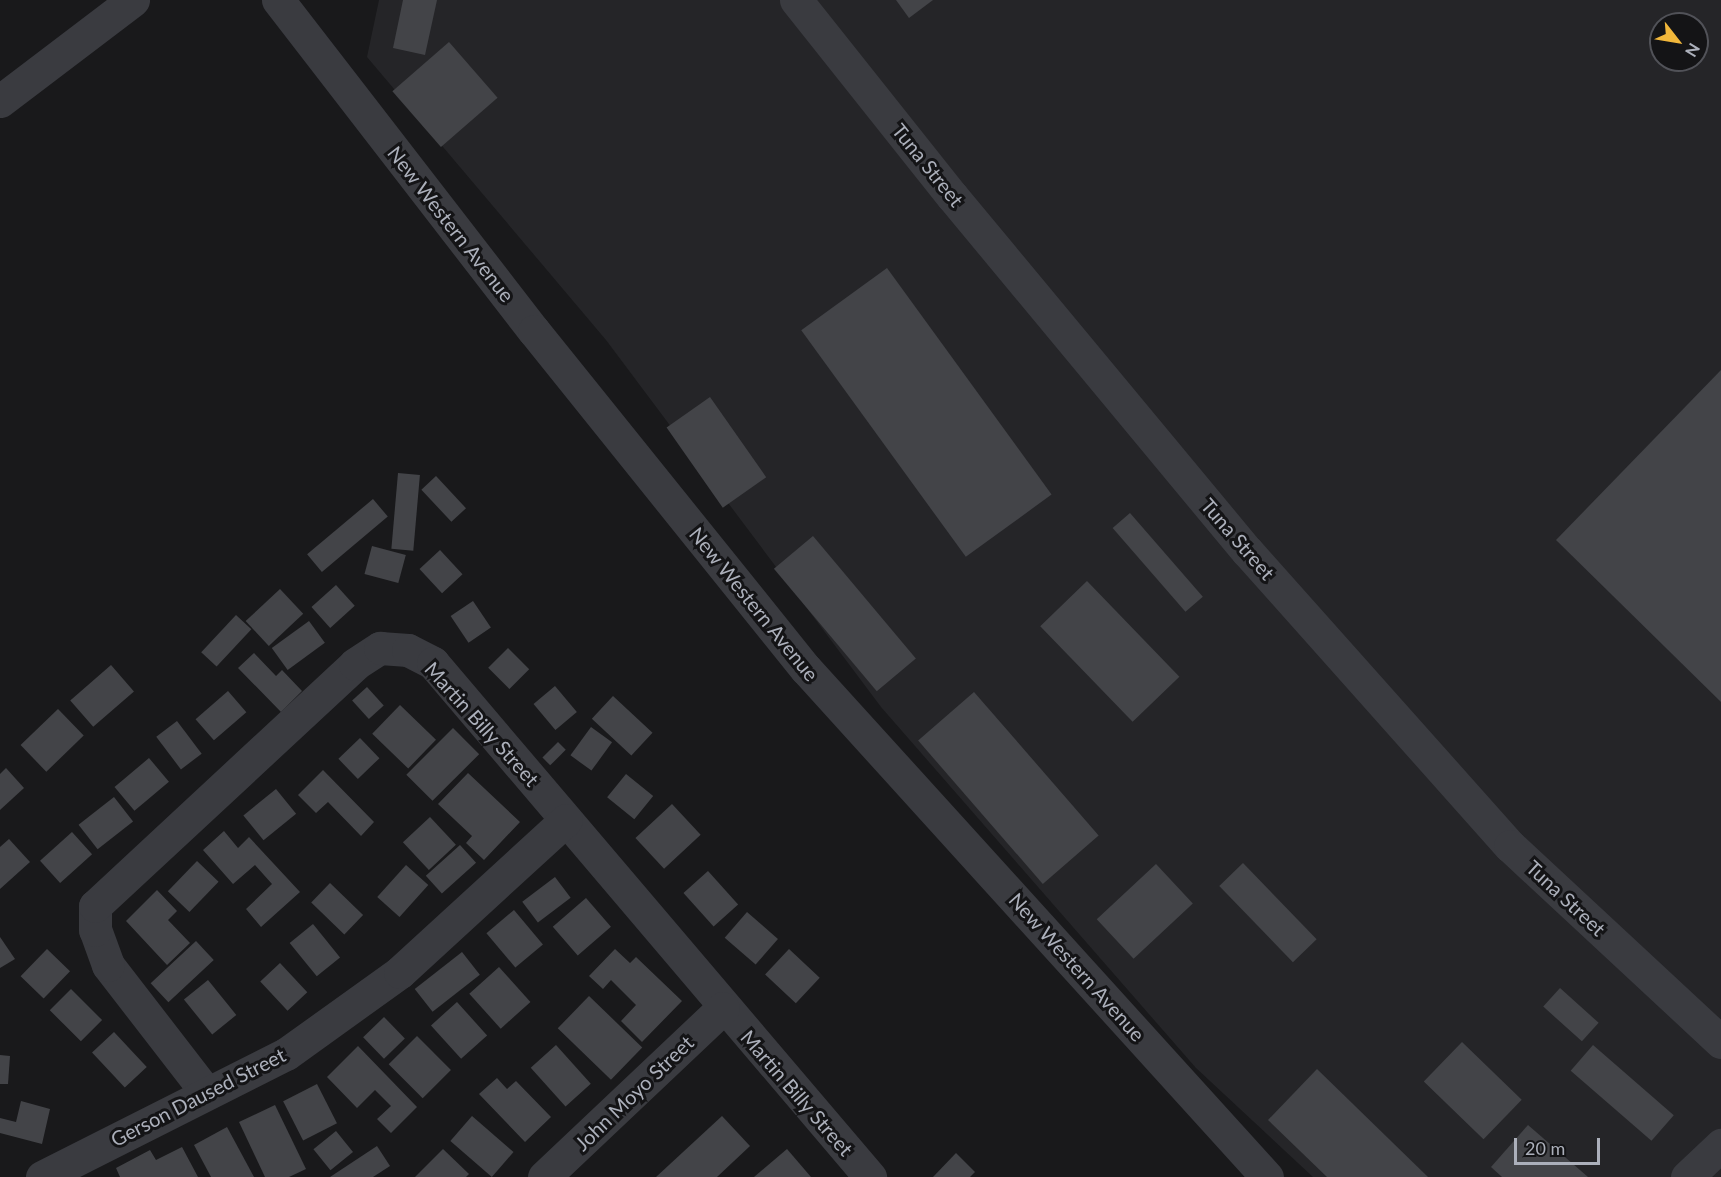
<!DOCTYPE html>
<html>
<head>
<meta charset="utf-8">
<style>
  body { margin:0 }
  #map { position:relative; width:1721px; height:1177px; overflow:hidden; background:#19191b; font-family:Lato,sans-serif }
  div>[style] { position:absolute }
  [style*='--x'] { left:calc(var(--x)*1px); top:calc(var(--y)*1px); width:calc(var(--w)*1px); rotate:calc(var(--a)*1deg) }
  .built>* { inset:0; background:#252528 }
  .building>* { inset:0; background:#434448; transform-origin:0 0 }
  .minor>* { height:33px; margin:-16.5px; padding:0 16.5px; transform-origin:16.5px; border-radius:16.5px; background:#3a3b40 }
  .tertiary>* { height:33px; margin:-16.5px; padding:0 16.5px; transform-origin:16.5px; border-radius:16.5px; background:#3a3b40 }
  span { translate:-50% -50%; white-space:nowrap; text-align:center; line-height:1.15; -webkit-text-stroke:6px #141416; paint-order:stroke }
  .street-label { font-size:20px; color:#acb0bb }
  .north { position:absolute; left:1649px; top:12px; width:60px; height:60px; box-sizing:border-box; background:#141416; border:2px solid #515258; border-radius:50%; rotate:121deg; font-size:16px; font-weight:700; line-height:24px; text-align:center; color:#acb0bb }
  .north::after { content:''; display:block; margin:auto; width:21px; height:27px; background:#f1b73b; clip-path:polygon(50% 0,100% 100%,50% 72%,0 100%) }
  .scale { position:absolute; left:1514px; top:1138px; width:86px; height:27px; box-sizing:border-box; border:3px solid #acb0bb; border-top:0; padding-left:8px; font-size:18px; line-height:21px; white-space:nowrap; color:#acb0bb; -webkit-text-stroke:4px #141416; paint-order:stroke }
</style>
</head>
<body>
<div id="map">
  <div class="built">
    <i style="clip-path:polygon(evenodd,379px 0,1721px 0,1721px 1177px,1313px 1177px,1196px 1068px,881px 707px,606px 340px,367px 57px,379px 0,1661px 24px,1697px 24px,1697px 60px,1661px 60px,1661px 24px)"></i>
  </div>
  <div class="building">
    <i style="clip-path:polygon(403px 0,437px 0,425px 55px,393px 48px)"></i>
    <i style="clip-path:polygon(896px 0,933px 0,909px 18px)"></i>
    <i style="left:449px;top:42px;width:74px;height:75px;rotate:49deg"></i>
    <i style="left:887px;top:268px;width:280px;height:106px;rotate:54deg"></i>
    <i style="clip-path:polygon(1721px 370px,1721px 702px,1556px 540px)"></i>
    <i style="left:710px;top:397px;width:98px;height:53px;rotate:55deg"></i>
    <i style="left:398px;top:473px;width:22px;height:76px;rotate:5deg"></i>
    <i style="left:436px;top:476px;width:44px;height:20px;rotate:47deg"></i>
    <i style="left:373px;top:499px;width:23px;height:86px;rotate:50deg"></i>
    <i style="left:1130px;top:513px;width:111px;height:23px;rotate:49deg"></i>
    <i style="left:813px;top:536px;width:160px;height:51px;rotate:50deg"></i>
    <i style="left:372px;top:546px;width:35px;height:29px;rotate:15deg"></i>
    <i style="left:440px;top:550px;width:33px;height:28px;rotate:47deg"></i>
    <i style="left:1087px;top:581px;width:133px;height:65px;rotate:46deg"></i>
    <i style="left:336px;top:585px;width:28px;height:33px;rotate:48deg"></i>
    <i style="left:280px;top:589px;width:34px;height:47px;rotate:47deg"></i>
    <i style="left:473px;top:601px;width:32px;height:27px;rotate:56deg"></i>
    <i style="left:236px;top:615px;width:21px;height:51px;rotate:43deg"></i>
    <i style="left:309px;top:621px;width:27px;height:46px;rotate:54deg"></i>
    <i style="left:508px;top:648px;width:30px;height:28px;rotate:45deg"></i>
    <i style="clip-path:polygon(254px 653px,276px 676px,282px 670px,302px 691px,281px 712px,238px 668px)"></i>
    <i style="left:111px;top:665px;width:35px;height:54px;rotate:49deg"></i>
    <i style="left:555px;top:686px;width:34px;height:28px;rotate:50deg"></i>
    <i style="left:367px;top:687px;width:25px;height:20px;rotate:48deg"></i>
    <i style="left:228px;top:691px;width:28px;height:43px;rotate:49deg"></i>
    <i style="left:974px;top:692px;width:190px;height:74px;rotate:49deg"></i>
    <i style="left:613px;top:696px;width:54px;height:31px;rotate:43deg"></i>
    <i style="left:400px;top:705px;width:50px;height:40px;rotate:44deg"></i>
    <i style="left:58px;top:709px;width:37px;height:52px;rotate:46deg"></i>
    <i style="left:177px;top:721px;width:41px;height:26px;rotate:53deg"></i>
    <i style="left:591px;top:727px;width:26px;height:35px;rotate:36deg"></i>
    <i style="left:453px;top:728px;width:37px;height:66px;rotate:45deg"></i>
    <i style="left:360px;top:738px;width:28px;height:30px;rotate:46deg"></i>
    <i style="left:558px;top:742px;width:11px;height:22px;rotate:45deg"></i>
    <i style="left:149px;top:758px;width:31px;height:45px;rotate:50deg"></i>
    <i style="clip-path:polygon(6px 768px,24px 788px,0 810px,0 774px)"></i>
    <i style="clip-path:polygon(323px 770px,374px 822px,361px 836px,328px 802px,316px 813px,298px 795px)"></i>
    <i style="clip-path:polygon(468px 773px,520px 822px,484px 860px,466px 843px,472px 836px,438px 804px)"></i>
    <i style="left:626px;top:774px;width:35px;height:30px;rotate:39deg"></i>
    <i style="left:276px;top:789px;width:32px;height:42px;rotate:51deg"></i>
    <i style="left:114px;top:797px;width:31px;height:45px;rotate:52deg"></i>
    <i style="left:672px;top:804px;width:42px;height:50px;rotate:47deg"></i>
    <i style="left:430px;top:817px;width:38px;height:37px;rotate:47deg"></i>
    <i style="clip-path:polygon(224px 831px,238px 848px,249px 837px,300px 892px,261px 927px,246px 909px,272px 884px,255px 865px,233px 884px,203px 850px)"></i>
    <i style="left:72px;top:832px;width:30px;height:43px;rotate:48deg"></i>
    <i style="clip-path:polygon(9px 839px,30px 862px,0 889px,0 847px)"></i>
    <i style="left:460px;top:845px;width:24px;height:46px;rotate:48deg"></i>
    <i style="left:197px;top:861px;width:30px;height:42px;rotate:44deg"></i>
    <i style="left:1243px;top:863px;width:106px;height:33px;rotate:46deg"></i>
    <i style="left:1156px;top:864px;width:54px;height:81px;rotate:47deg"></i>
    <i style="left:406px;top:865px;width:30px;height:43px;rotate:42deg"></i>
    <i style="left:708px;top:871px;width:45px;height:33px;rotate:48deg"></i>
    <i style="left:555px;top:877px;width:26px;height:41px;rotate:53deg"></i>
    <i style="left:330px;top:883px;width:46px;height:27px;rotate:44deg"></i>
    <i style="clip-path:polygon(157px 890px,177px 911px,168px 920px,190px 943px,167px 965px,126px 921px)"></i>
    <i style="left:586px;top:898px;width:38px;height:44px;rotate:49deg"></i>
    <i style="left:514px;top:910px;width:45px;height:36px;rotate:50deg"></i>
    <i style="left:747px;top:912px;width:41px;height:34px;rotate:41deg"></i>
    <i style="left:313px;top:924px;width:43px;height:30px;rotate:51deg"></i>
    <i style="clip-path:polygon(0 937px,15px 959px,0 968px)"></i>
    <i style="left:196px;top:941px;width:26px;height:62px;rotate:47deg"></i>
    <i style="left:47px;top:949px;width:32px;height:38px;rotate:44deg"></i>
    <i style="clip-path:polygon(615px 949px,630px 963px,636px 957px,682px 1001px,642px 1042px,621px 1021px,636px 1005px,611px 980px,603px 989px,589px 976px)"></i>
    <i style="left:789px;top:949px;width:42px;height:35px;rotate:43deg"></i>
    <i style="left:462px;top:952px;width:29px;height:60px;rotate:52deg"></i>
    <i style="left:280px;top:963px;width:40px;height:27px;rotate:47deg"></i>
    <i style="left:499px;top:967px;width:47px;height:40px;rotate:48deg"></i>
    <i style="left:208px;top:980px;width:45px;height:31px;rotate:51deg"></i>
    <i style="left:1560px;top:988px;width:52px;height:25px;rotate:42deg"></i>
    <i style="left:71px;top:989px;width:44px;height:30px;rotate:45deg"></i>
    <i style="left:589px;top:996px;width:74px;height:45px;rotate:44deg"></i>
    <i style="left:457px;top:1002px;width:45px;height:35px;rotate:48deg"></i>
    <i style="left:384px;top:1017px;width:30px;height:29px;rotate:46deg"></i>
    <i style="left:114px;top:1032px;width:48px;height:30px;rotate:47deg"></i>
    <i style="left:417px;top:1036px;width:48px;height:40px;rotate:45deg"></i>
    <i style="left:1462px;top:1042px;width:83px;height:55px;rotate:44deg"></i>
    <i style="left:556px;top:1045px;width:52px;height:34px;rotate:48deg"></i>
    <i style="left:1593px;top:1045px;width:107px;height:34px;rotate:41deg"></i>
    <i style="clip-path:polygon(358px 1046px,417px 1107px,391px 1133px,377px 1119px,391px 1106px,375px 1090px,357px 1108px,327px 1077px)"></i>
    <i style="clip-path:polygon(0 1055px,10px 1056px,8px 1084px,0 1084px)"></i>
    <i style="clip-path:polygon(1317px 1069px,1428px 1177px,1327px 1177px,1268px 1120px)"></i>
    <i style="clip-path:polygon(497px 1078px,507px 1089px,516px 1081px,551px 1117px,525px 1142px,479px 1094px)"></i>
    <i style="left:317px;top:1084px;width:44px;height:38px;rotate:63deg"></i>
    <i style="clip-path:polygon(21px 1101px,50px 1109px,42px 1144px,0 1133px,0 1118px,16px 1122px)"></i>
    <i style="clip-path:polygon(275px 1105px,306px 1169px,289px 1177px,265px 1177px,239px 1122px)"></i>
    <i style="left:472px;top:1116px;width:55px;height:33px;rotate:41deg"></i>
    <i style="clip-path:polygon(722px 1116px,750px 1146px,717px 1177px,656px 1177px)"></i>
    <i style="clip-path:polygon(1528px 1125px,1588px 1177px,1502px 1177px,1491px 1167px)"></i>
    <i style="clip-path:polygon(227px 1127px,254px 1177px,211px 1177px,194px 1145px)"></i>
    <i style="left:336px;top:1131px;width:27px;height:29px;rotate:51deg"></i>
    <i style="clip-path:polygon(377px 1146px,390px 1166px,373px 1177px,330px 1177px)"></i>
    <i style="clip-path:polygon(182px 1147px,198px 1177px,120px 1177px,116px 1168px,150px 1150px,156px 1160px)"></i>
    <i style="clip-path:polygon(443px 1149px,469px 1174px,466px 1177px,415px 1177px)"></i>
    <i style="clip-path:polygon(787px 1149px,811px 1177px,754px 1177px)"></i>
    <i style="clip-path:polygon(956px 1153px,975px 1172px,970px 1177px,933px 1177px)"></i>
  </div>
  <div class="minor">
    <i style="--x:796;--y:0;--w:251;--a:51.5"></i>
    <i style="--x:952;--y:196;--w:462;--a:50.3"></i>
    <i style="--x:1247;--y:551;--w:395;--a:48.3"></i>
    <i style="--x:1510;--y:846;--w:288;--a:42.9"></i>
    <i style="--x:0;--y:101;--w:167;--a:-37.2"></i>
    <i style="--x:206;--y:1092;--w:160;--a:-127.7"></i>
    <i style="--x:108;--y:965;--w:37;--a:-110"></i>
    <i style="--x:95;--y:930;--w:24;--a:-90"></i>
    <i style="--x:95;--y:906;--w:355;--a:-42.9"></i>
    <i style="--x:355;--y:664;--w:30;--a:-33"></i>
    <i style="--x:380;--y:648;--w:28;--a:4"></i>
    <i style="--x:408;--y:650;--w:28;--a:27"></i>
    <i style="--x:433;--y:663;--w:675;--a:49.63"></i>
    <i style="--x:42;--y:1177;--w:273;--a:-26.8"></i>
    <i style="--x:286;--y:1054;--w:140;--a:-35.7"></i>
    <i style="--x:400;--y:972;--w:225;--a:-42.5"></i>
    <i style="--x:544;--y:1177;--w:246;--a:-43.4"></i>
    <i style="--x:1687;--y:1177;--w:47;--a:-43.3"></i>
  </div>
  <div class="tertiary">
    <i style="--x:278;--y:0;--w:418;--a:52.3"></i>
    <i style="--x:534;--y:331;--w:434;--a:51.2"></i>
    <i style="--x:806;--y:669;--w:686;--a:47.78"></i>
  </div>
  <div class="street-label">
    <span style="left:928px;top:165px;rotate:51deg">Tuna Street</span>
    <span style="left:451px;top:224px;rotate:52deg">New Western Avenue</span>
    <span style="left:1238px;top:539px;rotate:49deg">Tuna Street</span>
    <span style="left:754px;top:604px;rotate:51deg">New Western Avenue</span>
    <span style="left:482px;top:724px;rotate:48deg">Martin Billy Street</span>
    <span style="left:1566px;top:898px;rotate:43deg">Tuna Street</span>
    <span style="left:1077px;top:967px;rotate:48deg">New Western Avenue</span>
    <span style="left:634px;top:1093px;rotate:-44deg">John Moyo Street</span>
    <span style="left:797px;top:1093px;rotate:49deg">Martin Billy Street</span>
    <span style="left:198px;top:1097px;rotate:-27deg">Gerson Daused Street</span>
  </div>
  <div class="north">N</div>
  <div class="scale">20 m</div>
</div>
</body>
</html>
